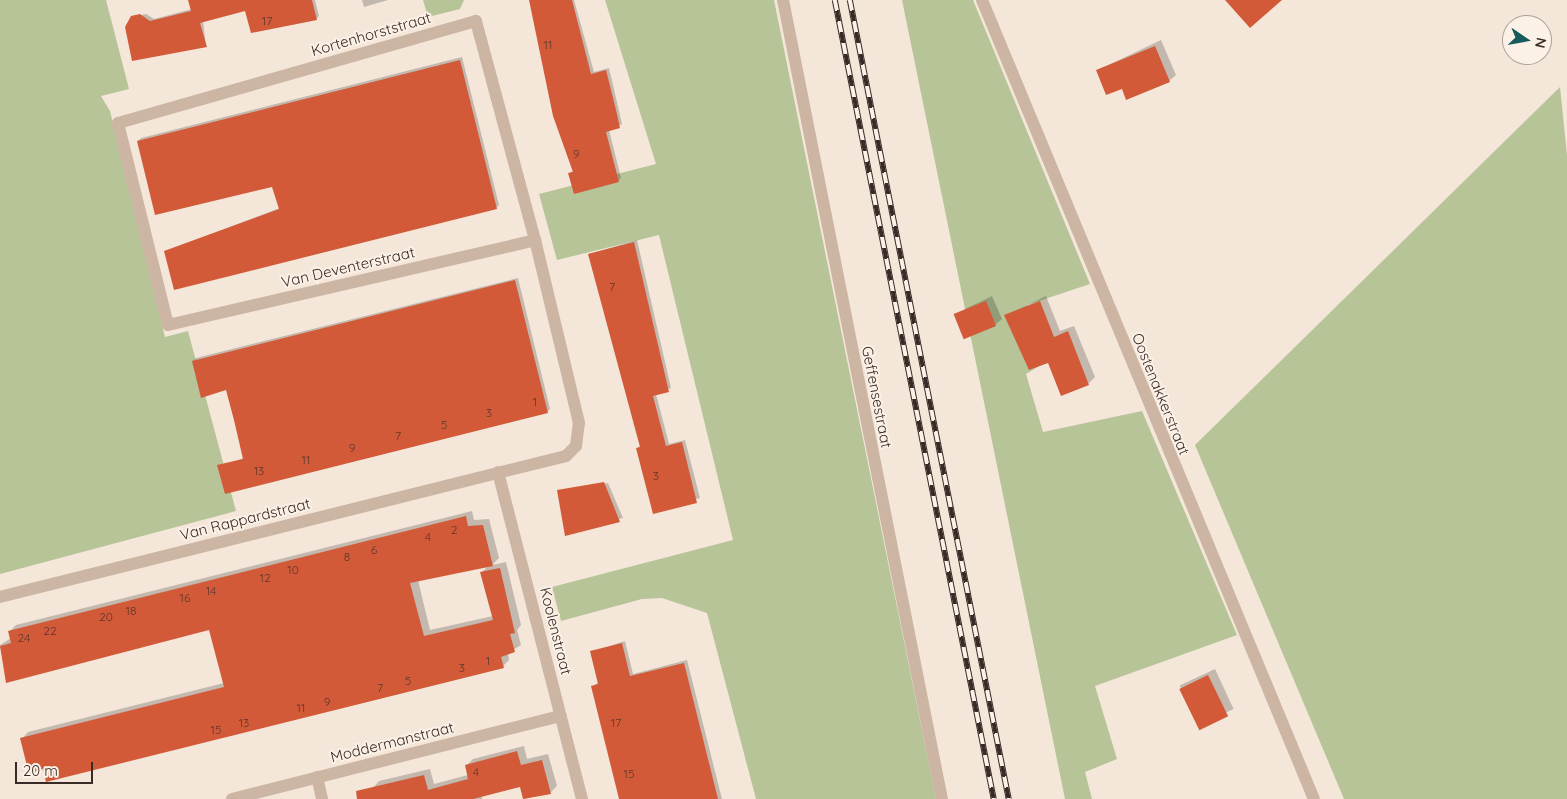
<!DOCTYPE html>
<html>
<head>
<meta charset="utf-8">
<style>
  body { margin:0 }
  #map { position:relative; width:1567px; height:799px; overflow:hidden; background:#f4e6d9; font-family:Quicksand,sans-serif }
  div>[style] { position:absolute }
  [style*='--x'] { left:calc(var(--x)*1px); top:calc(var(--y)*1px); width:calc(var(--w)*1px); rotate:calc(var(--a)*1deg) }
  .green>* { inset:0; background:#b7c498 }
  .shadow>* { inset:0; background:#0003; transform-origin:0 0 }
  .building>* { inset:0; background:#d25a39; transform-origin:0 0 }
  .minor>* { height:12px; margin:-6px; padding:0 6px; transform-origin:6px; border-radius:6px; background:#cdb5a4 }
  .rail>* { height:5.5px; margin-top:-2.75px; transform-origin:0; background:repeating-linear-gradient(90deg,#fbf1e6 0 11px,#382b26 0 22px); box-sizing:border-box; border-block:1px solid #382b26 }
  span { translate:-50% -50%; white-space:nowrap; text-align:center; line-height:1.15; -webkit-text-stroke:4px #fbf1e6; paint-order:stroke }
  .number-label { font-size:12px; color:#5e372b }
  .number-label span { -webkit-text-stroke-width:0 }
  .street-label { font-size:15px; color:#382b26 }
  .north { position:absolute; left:1502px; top:15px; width:50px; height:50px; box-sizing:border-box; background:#fbf1e6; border:1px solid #ada299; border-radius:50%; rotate:102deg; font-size:14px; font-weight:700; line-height:20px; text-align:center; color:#382b26 }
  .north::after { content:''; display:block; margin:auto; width:18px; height:22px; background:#185b5d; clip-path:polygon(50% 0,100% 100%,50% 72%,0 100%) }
  .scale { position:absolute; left:15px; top:762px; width:78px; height:22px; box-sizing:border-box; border:2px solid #382b26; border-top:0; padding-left:6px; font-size:15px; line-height:18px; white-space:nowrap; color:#382b26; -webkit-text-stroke:4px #fbf1e6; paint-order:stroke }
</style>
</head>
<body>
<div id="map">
  <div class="green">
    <i style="clip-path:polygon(0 0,106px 0,129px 89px,101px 96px,110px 111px,165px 337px,188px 331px,236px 511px,0 574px)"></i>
    <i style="clip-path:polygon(423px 0,464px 0,460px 9px,428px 17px)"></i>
    <i style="clip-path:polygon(605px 0,774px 0,936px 799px,756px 799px,707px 613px,662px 598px,642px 599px,561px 621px,552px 587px,733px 540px,659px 235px,557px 260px,539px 194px,656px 164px)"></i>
    <i style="clip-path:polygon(902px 0,973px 0,1090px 284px,1027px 305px,1046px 362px,1026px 374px,1043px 432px,1142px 411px,1237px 635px,1095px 686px,1117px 759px,1085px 772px,1092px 799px,1065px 799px)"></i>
    <i style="clip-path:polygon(1560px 87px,1567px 155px,1567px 799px,1344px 799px,1195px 445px)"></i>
  </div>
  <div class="shadow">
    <i style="clip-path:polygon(189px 0,222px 0,203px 21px,206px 46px,131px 17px,146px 14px,154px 19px,192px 9px)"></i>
    <i style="clip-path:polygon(244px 0,315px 0,319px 16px,316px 19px)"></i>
    <i style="clip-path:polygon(362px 0,388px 0,364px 7px)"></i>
    <i style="clip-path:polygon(530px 0,574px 0,594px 72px,609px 68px,622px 124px,609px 130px,621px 178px,618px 181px,569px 174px,573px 170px,554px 116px)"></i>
    <i style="clip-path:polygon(1161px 40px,1176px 75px,1169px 81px,1122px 88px,1098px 70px)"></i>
    <i style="clip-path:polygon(462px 57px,499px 205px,496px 208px,166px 251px,280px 208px,273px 186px,138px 141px,141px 138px)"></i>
    <i style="clip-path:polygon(637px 240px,671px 388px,656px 394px,669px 444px,685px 440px,700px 498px,654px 512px,638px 448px,641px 445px,589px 254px)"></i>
    <i style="clip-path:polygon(518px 278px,550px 409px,547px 412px,219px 466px,244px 458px,226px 388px,193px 361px,196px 358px)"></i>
    <i style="clip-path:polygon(992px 296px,1002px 319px,995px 325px,955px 314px)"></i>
    <i style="clip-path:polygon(1046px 296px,1060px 331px,1074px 326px,1095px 377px,1088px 384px,1049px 361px,1005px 316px)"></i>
    <i style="clip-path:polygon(608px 483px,623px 518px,566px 534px,558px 491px)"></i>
    <i style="clip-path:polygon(evenodd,472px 511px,474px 520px,489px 519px,499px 558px,492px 565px,506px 562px,521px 625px,517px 630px,521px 645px,508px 653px,509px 660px,503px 666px,44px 767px,22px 739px,28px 732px,224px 683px,210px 628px,7px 681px,0 645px,11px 638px,10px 631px,16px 625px,472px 511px,489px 565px,482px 572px,493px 616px,430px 630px,418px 580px,489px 565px)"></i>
    <i style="clip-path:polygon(625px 641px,633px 674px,687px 660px,722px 799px,620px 799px,593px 686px,599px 682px,592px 652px)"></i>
    <i style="left:1215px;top:669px;width:44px;height:39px;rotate:65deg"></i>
    <i style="clip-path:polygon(524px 746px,527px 759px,548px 754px,557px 786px,550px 793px,524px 799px,521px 786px,482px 796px,482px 799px,375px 799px,373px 788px,379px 781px,430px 769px,434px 784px,468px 775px,466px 766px,473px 759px)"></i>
  </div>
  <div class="building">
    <i style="clip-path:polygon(188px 0,312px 0,317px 20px,251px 33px,245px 11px,200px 23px,207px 47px,132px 61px,125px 27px,131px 16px,140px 14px,150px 21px,191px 11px)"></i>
    <i style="clip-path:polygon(529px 0,572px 0,591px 74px,606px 70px,616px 110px,620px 128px,606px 132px,619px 182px,574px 194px,568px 173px,573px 172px,553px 116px)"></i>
    <i style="clip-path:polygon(1225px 0,1282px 0,1250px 28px)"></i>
    <i style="clip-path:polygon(1155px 46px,1170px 82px,1126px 100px,1122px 89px,1106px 95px,1096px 70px)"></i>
    <i style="clip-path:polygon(460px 60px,497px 209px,174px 290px,164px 251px,279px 209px,272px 187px,155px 215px,137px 141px)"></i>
    <i style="clip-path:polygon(634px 242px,669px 392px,653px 396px,666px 446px,682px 442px,697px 503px,653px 514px,636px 448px,640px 447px,588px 254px)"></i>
    <i style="clip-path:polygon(515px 280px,548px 413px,225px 494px,217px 465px,243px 459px,234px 420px,226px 390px,201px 398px,192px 361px)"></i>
    <i style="left:986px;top:301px;width:27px;height:35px;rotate:68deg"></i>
    <i style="clip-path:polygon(1040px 301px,1054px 337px,1068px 331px,1089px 385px,1061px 396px,1048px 363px,1029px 370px,1004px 315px)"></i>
    <i style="clip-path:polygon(604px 482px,620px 522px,565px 536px,557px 490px)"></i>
    <i style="clip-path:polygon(466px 516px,468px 526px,483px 525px,493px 566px,410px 583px,424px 636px,493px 620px,480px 572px,500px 568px,515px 633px,510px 634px,515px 652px,501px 657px,504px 668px,46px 782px,43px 769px,29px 774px,20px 738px,224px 687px,209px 630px,6px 683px,0 646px,11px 643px,8px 631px)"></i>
    <i style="clip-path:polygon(622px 643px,630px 676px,684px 663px,718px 799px,619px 799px,591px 686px,598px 684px,590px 651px)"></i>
    <i style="left:1208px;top:675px;width:46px;height:32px;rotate:64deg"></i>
    <i style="clip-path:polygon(517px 751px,521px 765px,542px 760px,551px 794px,523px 799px,520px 787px,473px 799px,357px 799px,356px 791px,424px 775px,428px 790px,468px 779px,465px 765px)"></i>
  </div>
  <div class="minor">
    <i style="--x:783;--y:0;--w:815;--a:78.75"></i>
    <i style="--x:982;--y:0;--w:865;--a:67.44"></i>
    <i style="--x:498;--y:472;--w:338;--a:75.6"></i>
    <i style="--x:0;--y:597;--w:583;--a:-13.99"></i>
    <i style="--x:566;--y:456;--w:14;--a:-45"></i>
    <i style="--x:576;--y:446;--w:23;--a:-83"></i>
    <i style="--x:579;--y:423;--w:188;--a:-103.5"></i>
    <i style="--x:535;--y:240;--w:227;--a:-105.1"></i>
    <i style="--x:476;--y:21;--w:372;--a:164.1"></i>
    <i style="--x:118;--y:123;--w:208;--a:76.1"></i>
    <i style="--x:168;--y:325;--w:377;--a:-13"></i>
    <i style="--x:317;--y:777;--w:23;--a:77"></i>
    <i style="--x:232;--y:799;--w:339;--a:-14.2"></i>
  </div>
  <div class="rail">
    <i style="--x:835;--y:0;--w:815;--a:78.75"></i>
    <i style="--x:850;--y:0;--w:815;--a:78.75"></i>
  </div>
  <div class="number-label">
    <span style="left:267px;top:21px">17</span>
    <span style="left:548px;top:45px">11</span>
    <span style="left:576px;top:154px">9</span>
    <span style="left:612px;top:287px">7</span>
    <span style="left:535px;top:402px">1</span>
    <span style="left:489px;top:413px">3</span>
    <span style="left:444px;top:425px">5</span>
    <span style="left:398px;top:436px">7</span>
    <span style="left:352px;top:448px">9</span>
    <span style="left:306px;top:460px">11</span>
    <span style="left:259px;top:471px">13</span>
    <span style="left:656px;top:476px">3</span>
    <span style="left:454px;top:530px">2</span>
    <span style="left:428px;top:537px">4</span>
    <span style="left:374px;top:550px">6</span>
    <span style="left:347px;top:557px">8</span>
    <span style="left:293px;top:570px">10</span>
    <span style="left:265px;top:578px">12</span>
    <span style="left:211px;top:591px">14</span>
    <span style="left:185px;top:598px">16</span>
    <span style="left:131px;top:611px">18</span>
    <span style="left:106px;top:617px">20</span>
    <span style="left:50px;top:631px">22</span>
    <span style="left:24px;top:638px">24</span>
    <span style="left:488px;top:661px">1</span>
    <span style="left:462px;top:668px">3</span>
    <span style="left:408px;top:681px">5</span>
    <span style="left:380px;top:688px">7</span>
    <span style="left:327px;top:702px">9</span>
    <span style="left:301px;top:708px">11</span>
    <span style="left:244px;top:723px">13</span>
    <span style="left:616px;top:723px">17</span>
    <span style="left:216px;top:730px">15</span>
    <span style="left:476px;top:772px">4</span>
    <span style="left:629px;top:774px">15</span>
  </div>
  <div class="street-label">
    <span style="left:371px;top:34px;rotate:-16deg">Kortenhorststraat</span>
    <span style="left:348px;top:267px;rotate:-13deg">Van Deventerstraat</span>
    <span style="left:1161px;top:394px;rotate:68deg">Oostenakkerstraat</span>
    <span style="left:877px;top:397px;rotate:79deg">Geffensestraat</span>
    <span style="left:245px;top:519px;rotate:-14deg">Van Rappardstraat</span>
    <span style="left:556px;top:631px;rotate:76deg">Koolenstraat</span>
    <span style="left:392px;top:742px;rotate:-14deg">Moddermanstraat</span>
  </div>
  <div class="north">N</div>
  <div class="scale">20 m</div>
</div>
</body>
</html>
